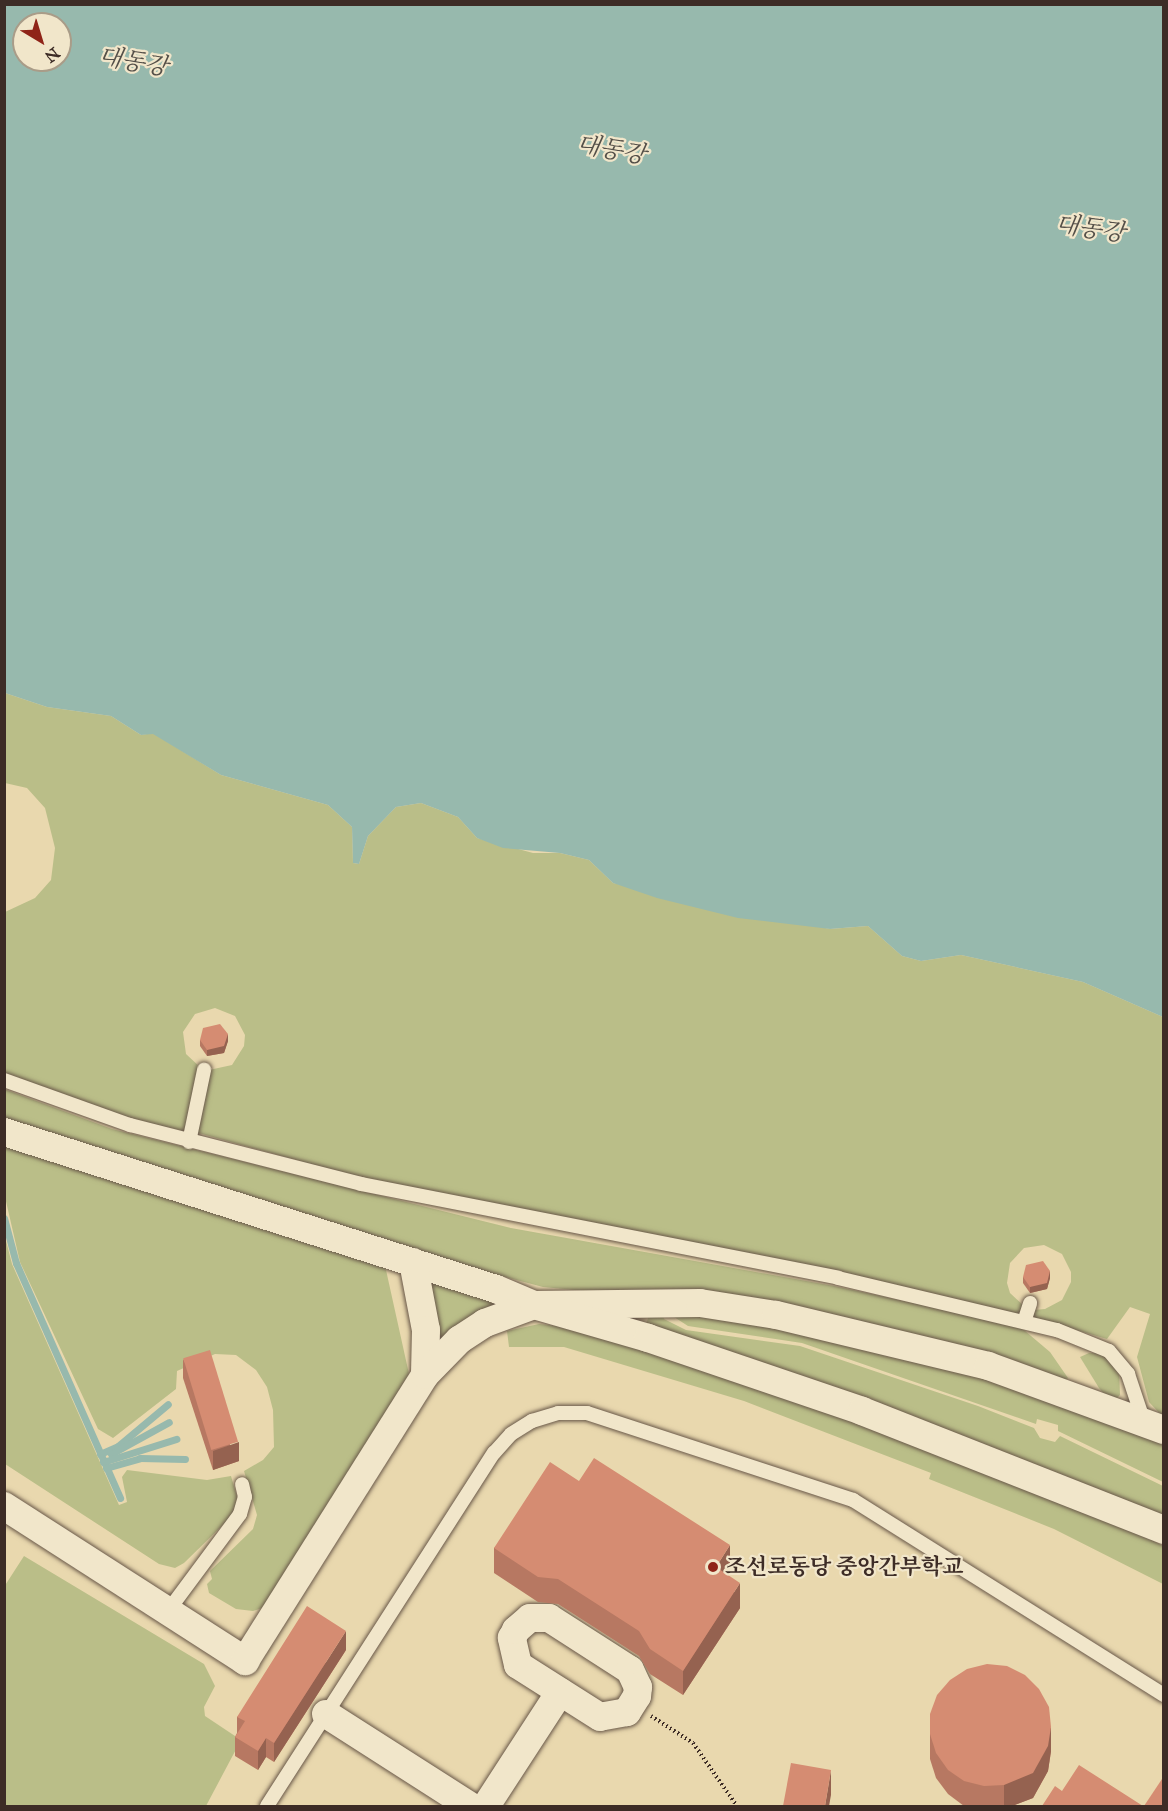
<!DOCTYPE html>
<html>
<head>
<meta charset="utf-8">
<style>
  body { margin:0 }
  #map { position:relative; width:1168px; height:1811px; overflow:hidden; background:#e9d8ae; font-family:"IM FELL Great Primer","Noto Serif KR",serif }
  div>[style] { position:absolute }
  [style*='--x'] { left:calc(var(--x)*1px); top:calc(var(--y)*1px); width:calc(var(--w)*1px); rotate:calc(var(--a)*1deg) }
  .green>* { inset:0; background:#babe88 }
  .water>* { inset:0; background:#97b9ad }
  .stream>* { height:7px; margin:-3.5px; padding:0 3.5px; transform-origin:3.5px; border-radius:3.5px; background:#97b9ad }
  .path>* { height:4px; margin-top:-2px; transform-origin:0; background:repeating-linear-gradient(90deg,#3d2c26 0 1.5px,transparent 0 4.5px) }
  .roads { filter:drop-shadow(0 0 2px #685748) drop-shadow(0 0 2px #685748) }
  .lane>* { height:14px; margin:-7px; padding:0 7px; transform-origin:7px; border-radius:7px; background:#f1e6ca }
  .street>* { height:28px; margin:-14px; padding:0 14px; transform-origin:14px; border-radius:14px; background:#f1e6ca }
  .wall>* { inset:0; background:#b77862 }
  .shaded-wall>* { inset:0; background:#956250 }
  .building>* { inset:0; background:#d58c72; transform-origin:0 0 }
  .dots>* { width:16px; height:16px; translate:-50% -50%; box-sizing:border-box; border:3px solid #f1e6ca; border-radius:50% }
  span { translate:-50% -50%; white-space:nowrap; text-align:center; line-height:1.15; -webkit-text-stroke:4.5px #f1e6ca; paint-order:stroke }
  .poi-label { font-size:22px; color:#3d2c26; font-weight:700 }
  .left { translate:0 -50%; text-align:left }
  .water-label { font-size:24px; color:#544f48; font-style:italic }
  .frame { position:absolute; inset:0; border:6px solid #3d2c26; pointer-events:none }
  .north { position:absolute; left:12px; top:12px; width:60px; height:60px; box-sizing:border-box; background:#f1e6ca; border:2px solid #a99c88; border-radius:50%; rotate:142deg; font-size:16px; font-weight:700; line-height:24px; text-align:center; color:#3d2c26 }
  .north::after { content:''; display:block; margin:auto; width:21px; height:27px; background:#8f2418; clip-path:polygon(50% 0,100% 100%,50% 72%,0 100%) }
</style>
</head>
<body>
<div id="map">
  <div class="green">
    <i style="clip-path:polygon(5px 693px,47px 707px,111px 716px,141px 735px,153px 733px,221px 775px,328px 805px,352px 827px,353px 863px,359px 864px,368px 836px,396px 807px,421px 803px,458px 817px,477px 838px,533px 853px,560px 853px,589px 860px,613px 883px,830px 929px,868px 926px,902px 956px,921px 961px,961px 955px,1083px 982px,1163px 1017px,1163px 1417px,1149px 1402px,1137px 1357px,1150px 1314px,1130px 1307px,1107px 1339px,1032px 1317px,1034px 1310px,1045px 1309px,1062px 1300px,1071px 1282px,1071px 1272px,1062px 1254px,1044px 1245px,1024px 1248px,1010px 1263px,1007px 1283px,1010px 1293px,1025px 1307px,1022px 1315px,361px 1178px,195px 1132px,209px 1070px,232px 1065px,244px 1046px,245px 1035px,235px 1016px,215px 1008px,195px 1014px,183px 1032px,186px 1054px,201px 1068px,188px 1132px,131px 1119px,5px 1074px,5px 912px,35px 898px,51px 880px,55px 848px,45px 808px,27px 788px,5px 783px)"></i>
    <i style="clip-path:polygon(4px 1089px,112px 1129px,511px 1228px,834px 1286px,1007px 1323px,1024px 1330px,1050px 1352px,1068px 1378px,1064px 1382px,617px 1294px,543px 1287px,426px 1256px,5px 1125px)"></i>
    <i style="clip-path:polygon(4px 1142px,382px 1264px,386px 1270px,409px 1374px,265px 1607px,253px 1611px,236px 1609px,209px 1593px,207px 1584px,212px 1579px,210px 1571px,253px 1529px,257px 1515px,244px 1471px,263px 1460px,274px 1447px,273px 1410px,267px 1387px,256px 1370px,236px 1355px,215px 1354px,177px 1371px,176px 1389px,113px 1438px,98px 1429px,20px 1262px,5px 1197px)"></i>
    <i style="clip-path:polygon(4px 1233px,12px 1264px,119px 1505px,127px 1502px,122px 1477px,127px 1470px,207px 1480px,231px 1476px,238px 1500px,230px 1518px,184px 1563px,175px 1568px,159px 1564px,5px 1464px)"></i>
    <i style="clip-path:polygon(433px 1283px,500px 1302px,440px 1344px,430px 1288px)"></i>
    <i style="clip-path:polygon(662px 1312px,664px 1319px,686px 1330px,800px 1346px,978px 1406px,1034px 1428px,1040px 1438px,1055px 1442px,1060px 1436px,1163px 1486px,1163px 1527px,645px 1326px,649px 1316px)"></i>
    <i style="clip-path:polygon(668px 1313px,768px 1324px,985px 1373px,1163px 1437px,1163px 1482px,1058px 1431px,1058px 1425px,1037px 1419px,1036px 1424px,802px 1343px,688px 1326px)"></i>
    <i style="clip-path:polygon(539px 1324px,569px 1327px,757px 1383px,1133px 1530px,1163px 1546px,1163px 1584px,1054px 1529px,929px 1479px,931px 1473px,744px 1401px,564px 1347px,509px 1347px,507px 1331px)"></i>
    <i style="clip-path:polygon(1089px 1353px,1100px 1353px,1119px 1369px,1120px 1395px,1115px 1400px,1109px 1400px,1099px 1388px,1080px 1357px)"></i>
    <i style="clip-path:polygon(24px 1556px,204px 1664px,215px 1686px,204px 1707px,205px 1716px,241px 1740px,206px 1806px,5px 1806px,4px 1587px)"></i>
  </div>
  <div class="water">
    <i style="clip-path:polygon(evenodd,5px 4px,1163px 5px,1163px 1017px,1083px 982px,961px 955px,921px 961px,902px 956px,868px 926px,830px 929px,738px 918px,657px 898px,613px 883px,589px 860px,560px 853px,503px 848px,477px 838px,458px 817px,421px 803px,396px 807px,368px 836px,359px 864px,353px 863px,352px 827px,328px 805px,221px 775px,153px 734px,141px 735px,111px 716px,47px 707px,5px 693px,5px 4px,24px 24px,60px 24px,60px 60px,24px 60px,24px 24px)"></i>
  </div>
  <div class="stream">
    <i style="--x:4;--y:1218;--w:47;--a:75.1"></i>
    <i style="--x:16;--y:1263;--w:257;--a:66.1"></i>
    <i style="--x:100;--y:1454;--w:20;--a:-24"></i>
    <i style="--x:118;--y:1446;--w:65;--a:-40"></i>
    <i style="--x:111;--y:1454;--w:66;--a:-28.9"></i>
    <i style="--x:103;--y:1462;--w:77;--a:-17.5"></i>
    <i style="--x:106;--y:1468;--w:35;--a:-16"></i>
    <i style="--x:140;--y:1458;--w:45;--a:1.3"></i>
  </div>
  <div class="path">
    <i style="--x:651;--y:1716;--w:50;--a:32.7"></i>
    <i style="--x:693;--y:1743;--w:77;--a:55.1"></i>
  </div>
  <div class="roads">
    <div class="lane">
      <i style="--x:4;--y:1080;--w:134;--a:19.7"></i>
      <i style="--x:130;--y:1125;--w:238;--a:14.3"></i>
      <i style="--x:361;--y:1184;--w:486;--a:11.1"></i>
      <i style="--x:838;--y:1278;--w:225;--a:13.4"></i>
      <i style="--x:1057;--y:1330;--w:56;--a:22"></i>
      <i style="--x:1109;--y:1351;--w:30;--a:50"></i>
      <i style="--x:1128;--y:1374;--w:47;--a:71.6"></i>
      <i style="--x:189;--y:1142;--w:74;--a:-78.2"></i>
      <i style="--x:1024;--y:1322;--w:20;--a:-72"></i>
      <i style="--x:168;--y:1611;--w:121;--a:-53.4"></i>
      <i style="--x:240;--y:1514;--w:18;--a:-74"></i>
      <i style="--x:245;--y:1497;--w:13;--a:-103"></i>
      <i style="--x:267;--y:1806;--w:420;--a:-57.3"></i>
      <i style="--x:494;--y:1453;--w:25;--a:-48"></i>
      <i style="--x:511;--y:1434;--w:25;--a:-32"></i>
      <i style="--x:532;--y:1421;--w:27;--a:-17"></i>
      <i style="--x:558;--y:1413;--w:29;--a:0"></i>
      <i style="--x:587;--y:1413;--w:280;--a:18.1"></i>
      <i style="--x:853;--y:1500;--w:367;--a:32.1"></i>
    </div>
    <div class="street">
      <i style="--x:4;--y:1132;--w:516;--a:17.7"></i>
      <i style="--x:496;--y:1289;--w:41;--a:22.8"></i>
      <i style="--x:534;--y:1305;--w:166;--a:-0.7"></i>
      <i style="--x:700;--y:1303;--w:77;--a:9"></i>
      <i style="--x:776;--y:1315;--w:218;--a:13.5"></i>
      <i style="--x:988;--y:1366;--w:187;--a:20"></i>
      <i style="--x:413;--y:1262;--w:69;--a:79.2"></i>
      <i style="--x:426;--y:1330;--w:45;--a:91.3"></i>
      <i style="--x:4;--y:1506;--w:287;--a:32.7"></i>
      <i style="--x:245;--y:1661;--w:338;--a:-57.8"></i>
      <i style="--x:425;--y:1375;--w:49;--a:-45.8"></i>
      <i style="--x:459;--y:1340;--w:31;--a:-33"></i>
      <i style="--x:485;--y:1323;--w:52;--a:-20.2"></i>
      <i style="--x:534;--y:1305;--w:119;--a:16.1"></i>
      <i style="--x:648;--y:1338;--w:226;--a:18.8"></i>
      <i style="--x:862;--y:1411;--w:325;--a:21.5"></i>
      <i style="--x:530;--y:1618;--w:19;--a:0"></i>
      <i style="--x:549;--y:1618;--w:96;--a:32.7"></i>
      <i style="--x:630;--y:1670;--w:19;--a:65"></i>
      <i style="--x:638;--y:1687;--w:9;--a:96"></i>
      <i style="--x:637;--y:1696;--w:19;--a:122"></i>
      <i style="--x:627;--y:1712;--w:27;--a:170"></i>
      <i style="--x:600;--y:1717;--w:97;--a:-147.6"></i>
      <i style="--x:518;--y:1665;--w:28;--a:-103"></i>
      <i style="--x:512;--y:1638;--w:9;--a:-63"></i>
      <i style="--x:516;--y:1630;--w:18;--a:-41"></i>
      <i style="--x:326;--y:1714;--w:171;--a:32.6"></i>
      <i style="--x:486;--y:1806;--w:136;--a:-57"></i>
    </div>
  </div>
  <div class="wall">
    <i style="clip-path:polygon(200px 1040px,228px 1041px,224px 1053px,207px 1056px,200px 1046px)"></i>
    <i style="clip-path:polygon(1023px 1277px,1050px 1278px,1047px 1289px,1030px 1293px,1023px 1283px)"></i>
    <i style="clip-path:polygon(183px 1359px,239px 1461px,213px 1470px,183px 1378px)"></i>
    <i style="clip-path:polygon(579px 1481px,730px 1570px,727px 1574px,740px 1608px,683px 1695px,650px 1674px,639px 1656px,558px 1604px,538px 1602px,494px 1573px,494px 1548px)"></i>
    <i style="clip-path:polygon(346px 1650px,274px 1762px,266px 1757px,258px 1770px,235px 1756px,235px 1737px,237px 1733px,237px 1717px)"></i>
    <i style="clip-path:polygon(930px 1714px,1051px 1751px,1048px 1771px,1033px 1798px,1012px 1806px,964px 1806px,948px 1794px,936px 1778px,930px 1759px)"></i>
  </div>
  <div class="shaded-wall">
    <i style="clip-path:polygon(228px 1034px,228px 1041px,224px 1053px,207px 1056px,207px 1050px)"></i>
    <i style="clip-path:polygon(1050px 1271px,1050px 1278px,1047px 1289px,1030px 1293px,1030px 1287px)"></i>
    <i style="clip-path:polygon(239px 1442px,239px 1461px,213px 1470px,213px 1451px)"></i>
    <i style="clip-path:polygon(730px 1545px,730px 1570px,716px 1592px,716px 1567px)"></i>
    <i style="clip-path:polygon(740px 1583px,740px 1608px,683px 1695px,683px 1671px)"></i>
    <i style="clip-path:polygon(346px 1631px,346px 1650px,274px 1762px,274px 1743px)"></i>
    <i style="clip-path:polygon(1051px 1727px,1051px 1751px,1048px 1771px,1033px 1798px,1012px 1806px,1004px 1806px,1004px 1785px)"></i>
    <i style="clip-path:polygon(266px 1738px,266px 1757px,258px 1770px,258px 1751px)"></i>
    <i style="clip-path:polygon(831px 1770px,831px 1795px,829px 1806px,825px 1806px)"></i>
  </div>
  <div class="building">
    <i style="clip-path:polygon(220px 1024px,228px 1034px,224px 1046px,207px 1050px,200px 1040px,203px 1028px)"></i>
    <i style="clip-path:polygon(1043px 1261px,1050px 1271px,1047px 1283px,1030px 1287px,1023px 1277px,1026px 1265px)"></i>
    <i style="left:210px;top:1350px;width:96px;height:28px;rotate:73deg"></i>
    <i style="clip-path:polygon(594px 1458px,730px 1545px,716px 1567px,740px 1583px,683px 1671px,650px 1649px,639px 1631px,558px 1579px,538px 1577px,494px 1548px,550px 1462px,579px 1481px)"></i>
    <i style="clip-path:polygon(307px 1606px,346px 1631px,274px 1743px,266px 1738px,258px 1751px,235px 1737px,245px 1721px,237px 1717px)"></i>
    <i style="clip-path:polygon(987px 1664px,1007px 1666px,1025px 1675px,1039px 1689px,1049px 1707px,1051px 1727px,1048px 1746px,1033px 1773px,1004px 1785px,984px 1786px,964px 1781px,948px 1770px,936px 1753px,930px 1734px,930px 1714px,937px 1695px,950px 1680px,967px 1669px)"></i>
    <i style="clip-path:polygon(791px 1763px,831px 1770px,825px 1806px,783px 1806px)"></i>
    <i style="clip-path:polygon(1079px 1765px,1143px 1806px,1042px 1806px,1055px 1786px,1062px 1791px)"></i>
    <i style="clip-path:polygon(1164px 1776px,1164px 1806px,1144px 1806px)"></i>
  </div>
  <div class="dots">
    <i style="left:713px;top:1567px;background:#8f2418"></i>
  </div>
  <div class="poi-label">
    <span class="left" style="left:725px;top:1567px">조선로동당 중앙간부학교</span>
  </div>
  <div class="water-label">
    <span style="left:133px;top:62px;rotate:10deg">대동강</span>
    <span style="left:611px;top:150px;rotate:10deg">대동강</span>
    <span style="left:1090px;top:229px;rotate:8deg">대동강</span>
  </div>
  <div class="frame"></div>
  <div class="north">N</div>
</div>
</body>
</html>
